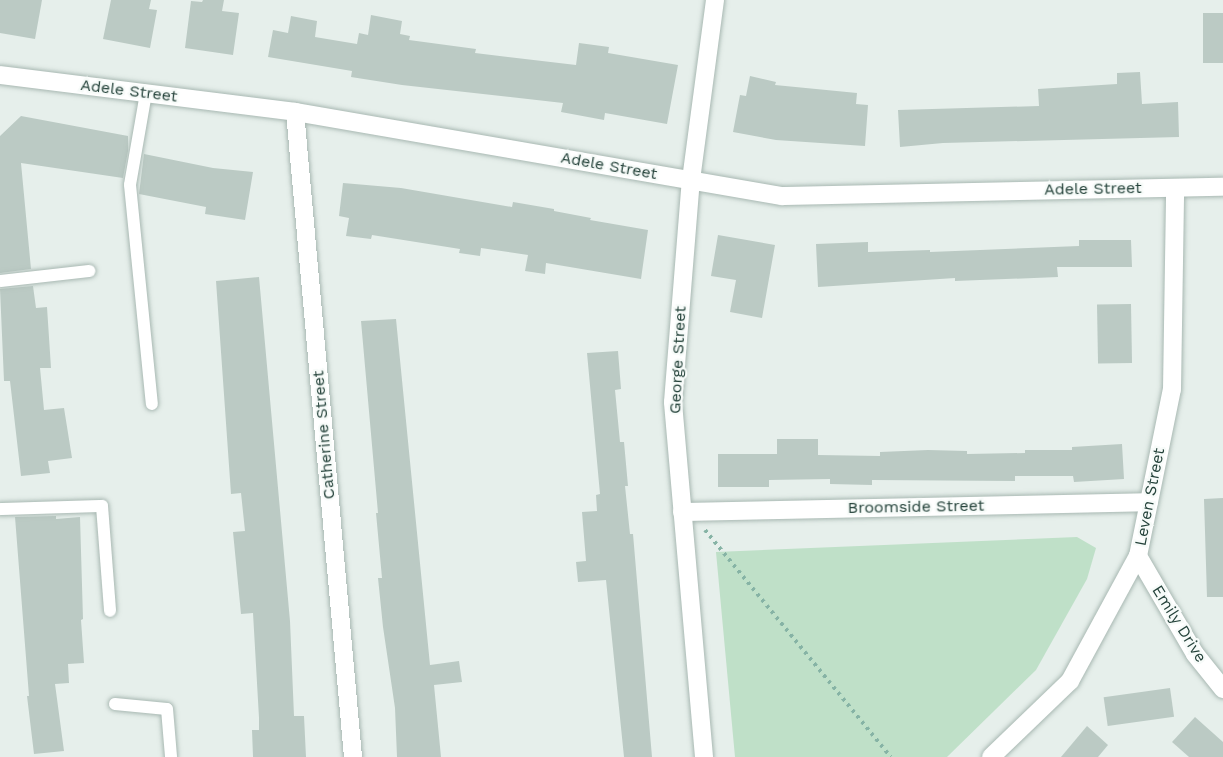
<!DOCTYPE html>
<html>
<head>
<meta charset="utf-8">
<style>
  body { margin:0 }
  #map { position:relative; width:1223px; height:757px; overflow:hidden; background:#e6efeb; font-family:"Work Sans",sans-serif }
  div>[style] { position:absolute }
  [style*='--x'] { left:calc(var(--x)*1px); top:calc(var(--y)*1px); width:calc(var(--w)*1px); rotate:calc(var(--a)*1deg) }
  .green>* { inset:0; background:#bfe0c8 }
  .building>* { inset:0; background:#bbcac4; transform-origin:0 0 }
  .path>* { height:4px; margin-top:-2px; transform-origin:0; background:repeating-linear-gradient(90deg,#86b3a5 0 3px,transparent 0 7.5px) }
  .roads { filter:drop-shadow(0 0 2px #a8b8b2) drop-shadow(0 0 2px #a8b8b2) }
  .lane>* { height:12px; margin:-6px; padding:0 6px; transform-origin:6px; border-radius:6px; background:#fff }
  .street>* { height:18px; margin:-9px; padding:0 9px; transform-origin:9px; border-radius:9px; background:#fff }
  .secondary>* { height:18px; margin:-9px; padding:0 9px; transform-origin:9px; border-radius:9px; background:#fff }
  span { translate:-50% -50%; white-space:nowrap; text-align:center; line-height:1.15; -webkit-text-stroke:4.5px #f7fbf9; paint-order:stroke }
  .street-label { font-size:16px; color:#24423a }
</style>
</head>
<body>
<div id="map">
  <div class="green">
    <i style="clip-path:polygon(1077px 537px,1096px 548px,1087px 579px,1036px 670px,947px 757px,735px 757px,716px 552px)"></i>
  </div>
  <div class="building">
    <i style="clip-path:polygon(0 0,42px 0,35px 39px,0 33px)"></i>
    <i style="clip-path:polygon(111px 0,151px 0,149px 9px,157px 10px,150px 48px,103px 39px)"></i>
    <i style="clip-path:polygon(203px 0,224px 0,222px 11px,239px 13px,233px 55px,185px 48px,191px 1px,202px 2px)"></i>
    <i style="left:1223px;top:13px;width:50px;height:20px;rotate:90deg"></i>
    <i style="clip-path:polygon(371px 15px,402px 21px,400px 34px,410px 36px,409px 40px,476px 49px,475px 53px,576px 65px,579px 43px,609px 47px,608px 53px,678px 65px,667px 124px,605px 113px,604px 120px,561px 112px,563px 103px,402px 85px,351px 77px,352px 71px,268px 57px,273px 30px,288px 33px,291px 16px,317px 21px,315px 37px,357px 44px,359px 33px,368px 35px)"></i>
    <i style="clip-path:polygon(1140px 72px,1142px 104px,1178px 102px,1179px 137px,943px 143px,900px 147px,898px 110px,1039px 106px,1038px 89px,1117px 84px,1117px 73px)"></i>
    <i style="clip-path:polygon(750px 76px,776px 82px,775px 85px,857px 93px,856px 104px,868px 105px,865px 146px,776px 140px,733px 132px,740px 95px,746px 96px)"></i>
    <i style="clip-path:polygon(21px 116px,128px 136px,128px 151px,123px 178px,21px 163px,31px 269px,0 273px,0 136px)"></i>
    <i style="clip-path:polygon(144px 154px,213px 168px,253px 172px,245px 220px,205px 214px,206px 207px,139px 194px)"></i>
    <i style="clip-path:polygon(343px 183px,401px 188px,512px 207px,513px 202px,554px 209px,554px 211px,591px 218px,590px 220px,648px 230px,641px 279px,546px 263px,545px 274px,525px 271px,528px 255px,481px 248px,480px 256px,459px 253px,460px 249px,372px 235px,371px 239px,346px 236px,349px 218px,339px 216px)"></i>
    <i style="clip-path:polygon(718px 235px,775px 245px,762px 318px,730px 312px,736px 280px,711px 276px)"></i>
    <i style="clip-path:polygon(1079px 240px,1131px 240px,1132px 267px,1057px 267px,1058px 277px,955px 281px,955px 278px,818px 287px,816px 244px,868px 242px,868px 252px,930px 250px,930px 252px,1079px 246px)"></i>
    <i style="clip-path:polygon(259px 277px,290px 621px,294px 716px,304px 716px,306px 757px,253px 757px,252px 730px,259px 730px,259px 718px,253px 613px,241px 614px,233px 532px,245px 531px,241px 493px,231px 494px,216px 281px)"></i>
    <i style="clip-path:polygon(33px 286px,36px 308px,47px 307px,51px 368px,40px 368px,44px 410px,64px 408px,72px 458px,48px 461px,50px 473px,21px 476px,10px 381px,4px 381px,0 289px)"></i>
    <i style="left:1131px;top:304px;width:59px;height:34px;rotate:89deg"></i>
    <i style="clip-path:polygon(396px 319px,430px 665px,459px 661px,462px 682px,434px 685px,441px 757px,397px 757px,395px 708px,383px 627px,378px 578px,382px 578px,376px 513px,378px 513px,361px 321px)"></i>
    <i style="clip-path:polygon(618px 351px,621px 389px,615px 390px,620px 442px,624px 442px,628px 486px,625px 486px,630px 534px,633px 534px,652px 757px,624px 757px,606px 580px,578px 582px,576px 562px,586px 561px,582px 512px,597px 511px,596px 495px,600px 494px,587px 353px)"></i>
    <i style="clip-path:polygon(777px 439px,818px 439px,818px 455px,880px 456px,880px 452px,928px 450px,967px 451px,967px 454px,1025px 453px,1025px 450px,1072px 450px,1072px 447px,1122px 444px,1124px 479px,1074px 482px,1073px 476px,1015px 476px,1015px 481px,872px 480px,872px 485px,830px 484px,830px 479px,769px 480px,769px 487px,718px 487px,718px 454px,777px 454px)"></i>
    <i style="clip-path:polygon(1223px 498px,1223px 597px,1207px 597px,1204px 499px)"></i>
    <i style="clip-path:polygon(56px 516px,56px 519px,80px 517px,83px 619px,81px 620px,84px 663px,68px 664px,69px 683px,55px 684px,64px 751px,34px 754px,27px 696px,29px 696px,15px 517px)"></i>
    <i style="left:1170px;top:688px;width:29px;height:67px;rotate:82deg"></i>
    <i style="clip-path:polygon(1195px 717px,1223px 742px,1223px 757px,1189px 757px,1172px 742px)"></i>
    <i style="clip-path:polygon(1087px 726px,1108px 745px,1098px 757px,1061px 757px)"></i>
  </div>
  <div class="path">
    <i style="--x:705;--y:530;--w:293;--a:50.7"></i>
  </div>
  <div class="roads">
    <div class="lane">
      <i style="--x:146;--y:93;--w:93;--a:99.9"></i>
      <i style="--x:130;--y:185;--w:220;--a:84.3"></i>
      <i style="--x:0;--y:281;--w:90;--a:-6.4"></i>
      <i style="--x:0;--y:509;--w:102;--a:-1.7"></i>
      <i style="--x:102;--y:506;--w:105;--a:85.6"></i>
      <i style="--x:115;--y:704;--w:52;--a:5.5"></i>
      <i style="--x:167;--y:709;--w:48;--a:85.2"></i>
    </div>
    <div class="street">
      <i style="--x:295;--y:112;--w:648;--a:84.86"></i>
      <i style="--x:682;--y:512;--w:467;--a:-1.2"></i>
      <i style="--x:1138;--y:556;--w:113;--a:59.8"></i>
      <i style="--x:1195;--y:654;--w:45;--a:51.3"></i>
      <i style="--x:704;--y:757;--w:356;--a:-95"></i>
      <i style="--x:673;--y:402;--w:223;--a:-85.4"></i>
      <i style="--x:691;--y:180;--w:182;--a:-82.4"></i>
    </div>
    <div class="secondary">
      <i style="--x:0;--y:75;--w:297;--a:7.1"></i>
      <i style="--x:295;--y:112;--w:494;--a:9.8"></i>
      <i style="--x:782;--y:196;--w:441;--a:-1.2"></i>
      <i style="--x:991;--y:757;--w:110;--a:-43.9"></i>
      <i style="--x:1070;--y:681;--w:142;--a:-61.5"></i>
      <i style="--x:1138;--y:556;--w:170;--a:-78.5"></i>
      <i style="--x:1172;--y:389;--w:201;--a:-89.1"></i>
    </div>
  </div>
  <div class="street-label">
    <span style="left:129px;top:91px;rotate:7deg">Adele Street</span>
    <span style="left:609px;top:166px;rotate:10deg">Adele Street</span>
    <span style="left:1093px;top:189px;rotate:-1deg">Adele Street</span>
    <span style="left:678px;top:360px;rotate:-87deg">George Street</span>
    <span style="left:324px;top:435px;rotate:-95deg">Catherine Street</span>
    <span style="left:1150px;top:497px;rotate:-79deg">Leven Street</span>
    <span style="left:916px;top:507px;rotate:-1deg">Broomside Street</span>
    <span style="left:1179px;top:624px;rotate:58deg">Emily Drive</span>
  </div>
</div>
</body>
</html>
